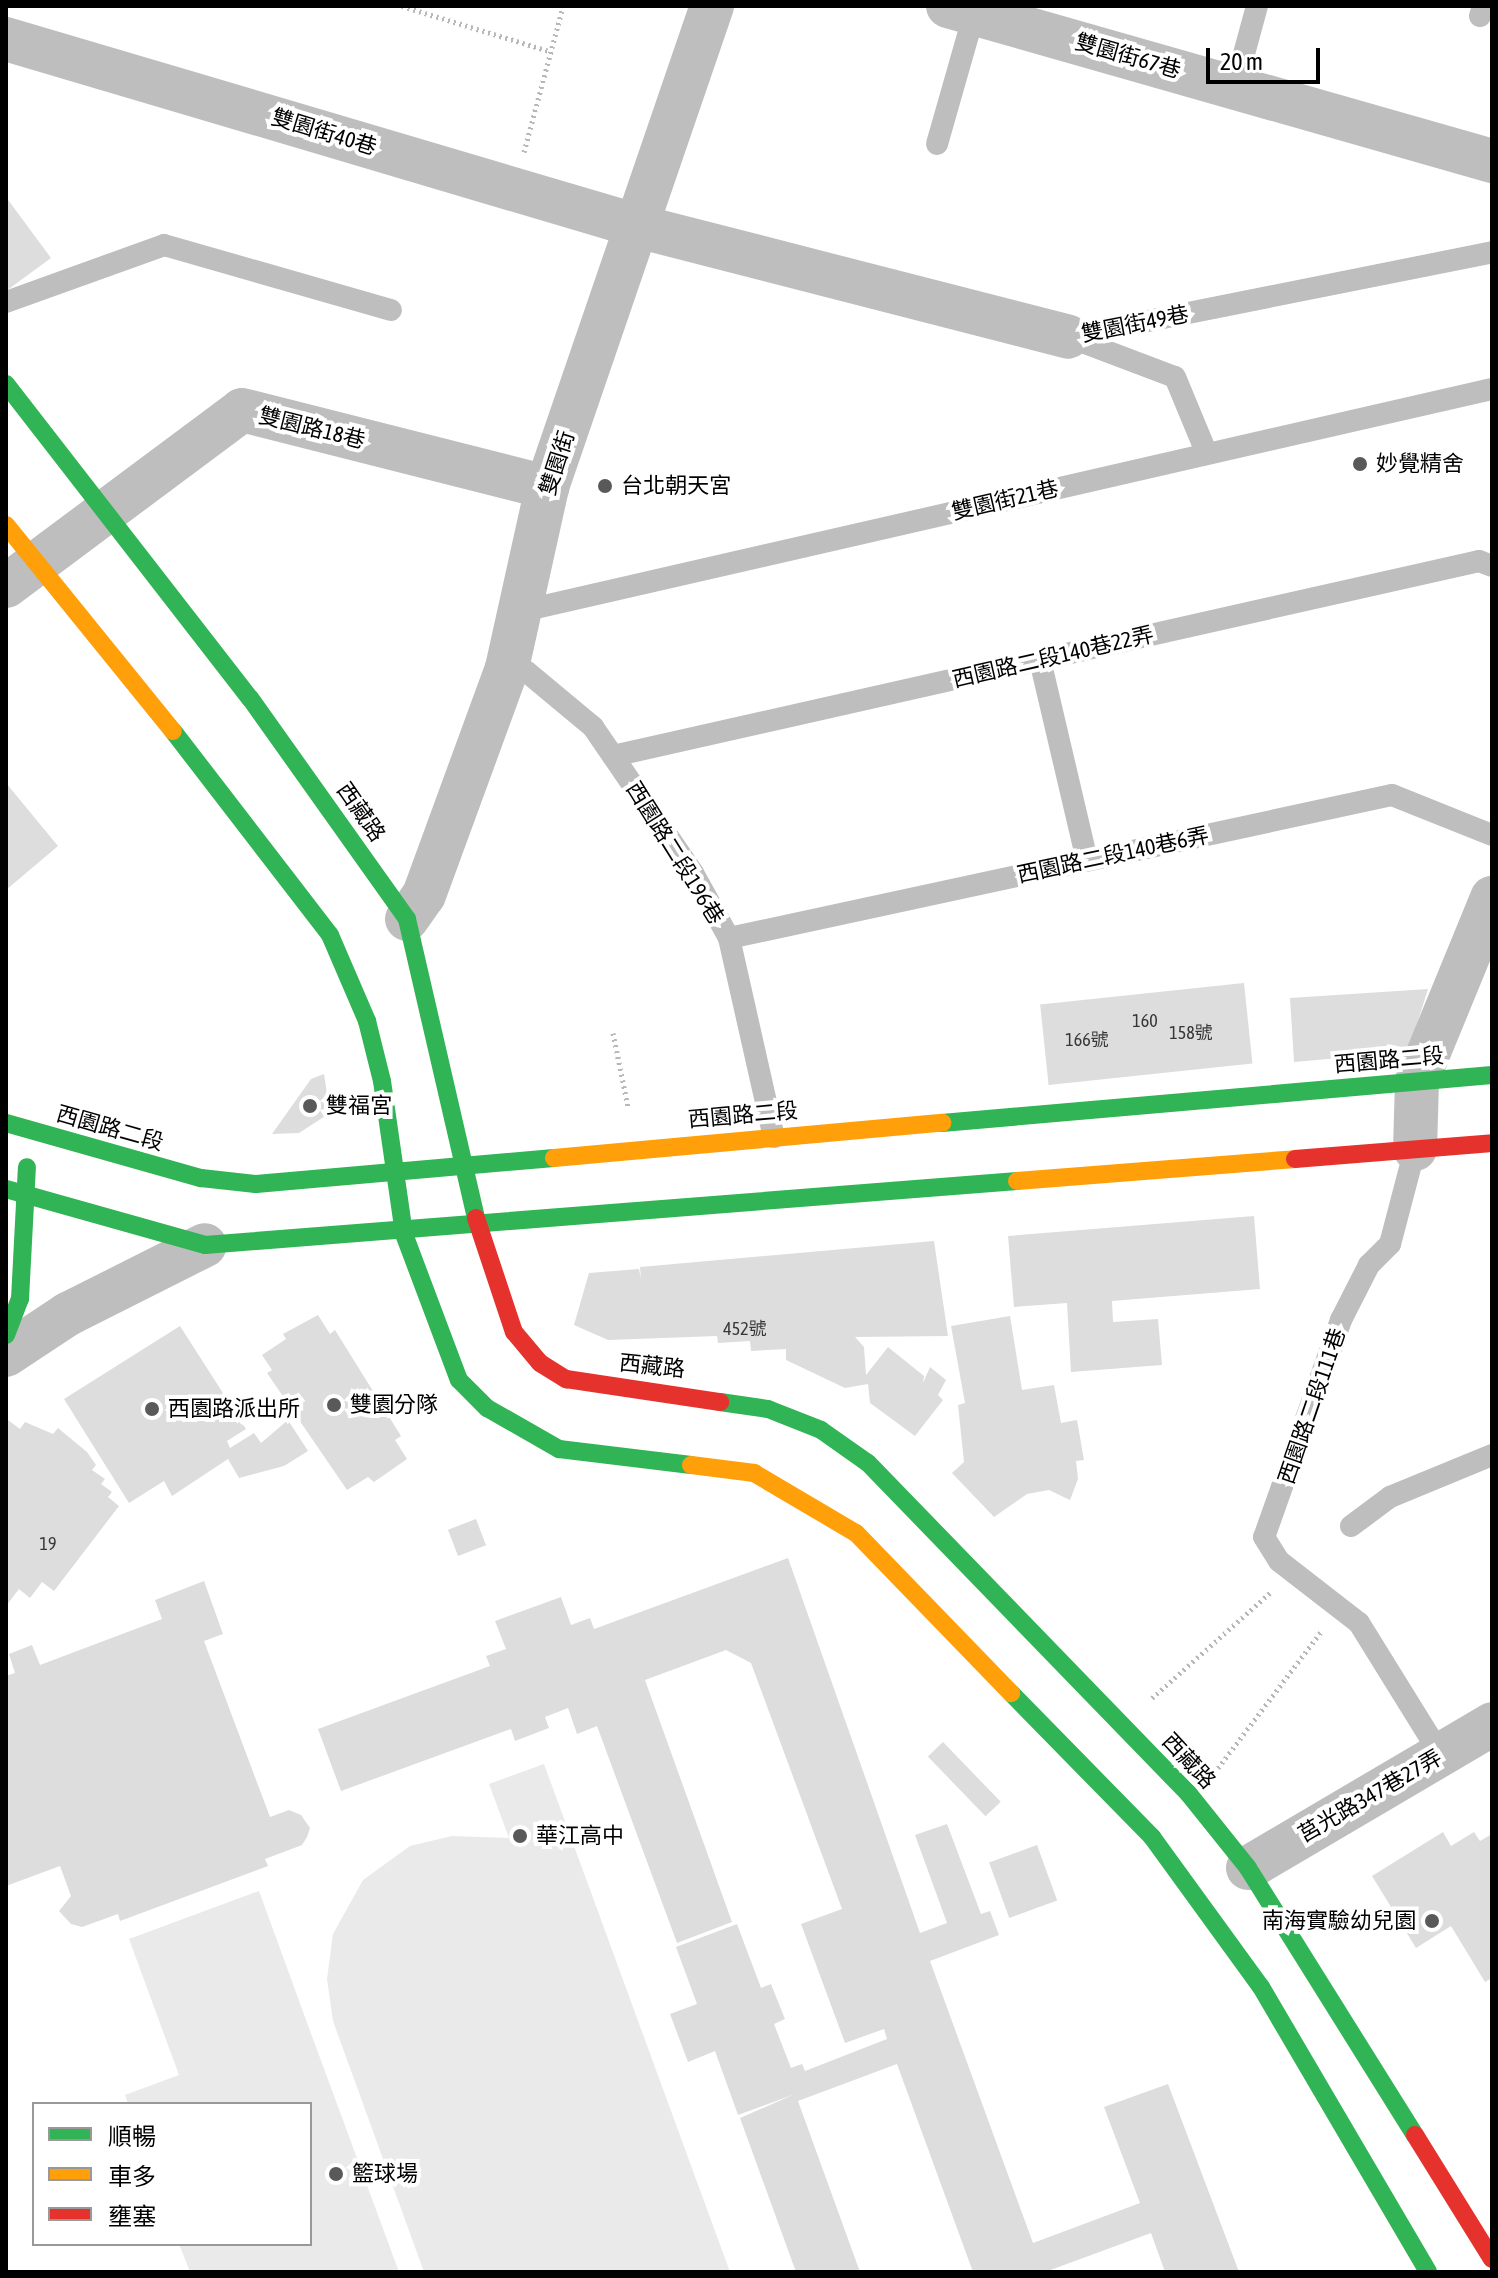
<!DOCTYPE html>
<html>
<head>
<meta charset="utf-8">
<style>
  body { margin:0 }
  #map { position:relative; width:1498px; height:2278px; overflow:hidden; background:#fff; font-family:"Asap Condensed","Noto Sans TC",sans-serif }
  div>[style] { position:absolute }
  [style*='--x'] { left:calc(var(--x)*1px); top:calc(var(--y)*1px); width:calc(var(--w)*1px); rotate:calc(var(--a)*1deg) }
  .green>* { inset:0; background:#eaeaea }
  .building>* { inset:0; background:#ddd; transform-origin:0 0 }
  .path>* { height:5px; margin-top:-2.5px; transform-origin:0; background:repeating-linear-gradient(90deg,#b8b8b8 0 2px,transparent 0 6px) }
  .lane>* { height:22px; margin:-11px; padding:0 11px; transform-origin:11px; border-radius:11px; background:#bebebe }
  .street>* { height:44px; margin:-22px; padding:0 22px; transform-origin:22px; border-radius:22px; background:#bebebe }
  .fast>* { height:18px; margin:-9px; padding:0 9px; transform-origin:9px; border-radius:9px; background:#30b455 }
  .slow>* { height:18px; margin:-9px; padding:0 9px; transform-origin:9px; border-radius:9px; background:#ff9f0a }
  .jam>* { height:18px; margin:-9px; padding:0 9px; transform-origin:9px; border-radius:9px; background:#e5322d }
  .dots>* { width:22px; height:22px; translate:-50% -50%; box-sizing:border-box; border:4px solid #fff; border-radius:50% }
  span { translate:-50% -50%; white-space:nowrap; text-align:center; line-height:1.15; -webkit-text-stroke:8px #fff; paint-order:stroke }
  .number-label { font-size:18px; color:#373737 }
  .number-label span { -webkit-text-stroke-width:0 }
  .street-label { font-size:22px; color:#000 }
  .poi-label { font-size:22px; color:#000 }
  .left { translate:0 -50%; text-align:left }
  .right { translate:-100% -50%; text-align:right }
  .frame { position:absolute; inset:0; border:8px solid #000; pointer-events:none }
  .legend { position:absolute; left:32px; top:2102px; width:280px; height:144px; box-sizing:border-box; background:#fff; border:2px solid #999; margin:0; padding:10px 14px; list-style:none; font-size:24px; color:#000 }
  .legend li { display:flex; align-items:center; gap:16px; height:40px }
  .legend b { width:40px; border:2px solid #999 }
  .scale { position:absolute; left:1206px; top:48px; width:114px; height:36px; box-sizing:border-box; border:4px solid #000; border-top:0; padding-left:10px; font-size:24px; line-height:28px; white-space:nowrap; color:#000; -webkit-text-stroke:6px #fff; paint-order:stroke }
</style>
</head>
<body>
<div id="map">
  <div class="green">
    <i style="clip-path:polygon(544px 1764px,730px 2272px,424px 2272px,333px 2021px,327px 1979px,333px 1934px,363px 1880px,410px 1846px,452px 1836px,509px 1838px,489px 1784px)"></i>
    <i style="clip-path:polygon(259px 1891px,309px 2028px,399px 2272px,190px 2272px,179px 2244px,310px 2244px,310px 2104px,128px 2104px,125px 2095px,179px 2075px,129px 1939px)"></i>
  </div>
  <div class="building">
    <i style="clip-path:polygon(6px 197px,51px 258px,6px 291px)"></i>
    <i style="clip-path:polygon(6px 783px,58px 846px,6px 890px)"></i>
    <i style="left:1244px;top:983px;width:81px;height:205px;rotate:84deg"></i>
    <i style="clip-path:polygon(1428px 989px,1408px 1052px,1294px 1062px,1290px 998px)"></i>
    <i style="clip-path:polygon(324px 1074px,330px 1113px,299px 1133px,272px 1134px,311px 1079px)"></i>
    <i style="clip-path:polygon(1254px 1216px,1260px 1289px,1112px 1301px,1113px 1322px,1158px 1319px,1162px 1365px,1071px 1372px,1067px 1303px,1014px 1307px,1008px 1236px)"></i>
    <i style="clip-path:polygon(934px 1241px,948px 1336px,855px 1337px,864px 1347px,866px 1375px,888px 1347px,924px 1376px,923px 1383px,930px 1367px,946px 1380px,938px 1395px,943px 1400px,915px 1436px,870px 1403px,868px 1384px,845px 1388px,786px 1360px,786px 1349px,751px 1351px,750px 1341px,718px 1343px,717px 1336px,608px 1340px,574px 1325px,589px 1273px,639px 1269px,641px 1279px,640px 1267px)"></i>
    <i style="clip-path:polygon(318px 1315px,330px 1334px,335px 1330px,401px 1436px,395px 1440px,407px 1459px,374px 1482px,368px 1477px,347px 1490px,267px 1373px,272px 1370px,262px 1355px,286px 1339px,283px 1334px)"></i>
    <i style="clip-path:polygon(1010px 1316px,1022px 1390px,1054px 1385px,1061px 1423px,1077px 1420px,1084px 1460px,1076px 1461px,1078px 1479px,1070px 1500px,1049px 1490px,1027px 1494px,994px 1517px,952px 1473px,964px 1462px,958px 1405px,965px 1403px,951px 1326px)"></i>
    <i style="clip-path:polygon(180px 1326px,246px 1429px,227px 1441px,230px 1448px,254px 1433px,261px 1443px,288px 1420px,308px 1451px,284px 1466px,239px 1478px,228px 1459px,172px 1496px,164px 1481px,129px 1503px,64px 1399px)"></i>
    <i style="clip-path:polygon(8px 1420px,20px 1429px,25px 1422px,53px 1434px,58px 1428px,87px 1452px,96px 1465px,92px 1470px,105px 1479px,101px 1484px,112px 1492px,108px 1497px,119px 1506px,54px 1591px,42px 1582px,30px 1598px,19px 1589px,6px 1606px)"></i>
    <i style="left:476px;top:1519px;width:28px;height:30px;rotate:69deg"></i>
    <i style="clip-path:polygon(788px 1558px,920px 1933px,947px 1923px,915px 1835px,947px 1824px,981px 1914px,990px 1911px,999px 1935px,930px 1961px,1033px 2243px,1140px 2203px,1104px 2107px,1168px 2084px,1239px 2272px,1165px 2272px,1151px 2233px,1045px 2272px,973px 2272px,897px 2064px,798px 2101px,860px 2272px,796px 2272px,740px 2118px,795px 2094px,738px 2115px,715px 2051px,688px 2062px,670px 2014px,697px 2004px,676px 1947px,737px 1924px,761px 1988px,771px 1984px,785px 2019px,774px 2024px,791px 2068px,802px 2064px,805px 2071px,887px 2039px,884px 2029px,845px 2043px,801px 1924px,842px 1909px,751px 1663px,726px 1650px,645px 1680px,732px 1922px,677px 1943px,597px 1726px,577px 1734px,568px 1708px,545px 1717px,549px 1728px,515px 1741px,511px 1729px,341px 1791px,318px 1729px,490px 1666px,486px 1656px,506px 1649px,495px 1621px,561px 1597px,571px 1625px,590px 1618px,594px 1629px)"></i>
    <i style="clip-path:polygon(204px 1581px,223px 1634px,204px 1641px,270px 1817px,289px 1810px,301px 1815px,310px 1828px,307px 1837px,302px 1845px,265px 1859px,268px 1866px,120px 1921px,118px 1914px,82px 1927px,71px 1924px,59px 1911px,71px 1896px,60px 1866px,6px 1886px,6px 1676px,15px 1673px,9px 1654px,32px 1645px,40px 1665px,162px 1619px,155px 1600px)"></i>
    <i style="left:943px;top:1742px;width:83px;height:21px;rotate:46deg"></i>
    <i style="clip-path:polygon(1443px 1832px,1451px 1846px,1474px 1832px,1480px 1841px,1492px 1834px,1492px 1978px,1485px 1982px,1451px 1926px,1416px 1948px,1372px 1876px)"></i>
    <i style="left:1037px;top:1845px;width:59px;height:51px;rotate:70deg"></i>
  </div>
  <div class="path">
    <i style="--x:402;--y:6;--w:154;--a:17"></i>
    <i style="--x:524;--y:152;--w:151;--a:-75"></i>
    <i style="--x:613;--y:1033;--w:76;--a:78.5"></i>
    <i style="--x:1152;--y:1698;--w:158;--a:-41.7"></i>
    <i style="--x:1218;--y:1768;--w:171;--a:-52.9"></i>
  </div>
  <div class="lane">
    <i style="--x:1480;--y:16;--w:10;--a:-73"></i>
    <i style="--x:1235;--y:87;--w:84;--a:-74.8"></i>
    <i style="--x:937;--y:144;--w:135;--a:-74.1"></i>
    <i style="--x:6;--y:302;--w:168;--a:-19.8"></i>
    <i style="--x:164;--y:245;--w:236;--a:16"></i>
    <i style="--x:1068;--y:337;--w:432;--a:-11.3"></i>
    <i style="--x:1069;--y:337;--w:113;--a:20.7"></i>
    <i style="--x:1175;--y:377;--w:81;--a:67.5"></i>
    <i style="--x:518;--y:612;--w:999;--a:-12.9"></i>
    <i style="--x:1040;--y:660;--w:206;--a:76.8"></i>
    <i style="--x:507;--y:668;--w:20;--a:11"></i>
    <i style="--x:527;--y:672;--w:86;--a:39.8"></i>
    <i style="--x:593;--y:727;--w:177;--a:55.6"></i>
    <i style="--x:693;--y:873;--w:74;--a:61"></i>
    <i style="--x:729;--y:938;--w:204;--a:77.3"></i>
    <i style="--x:613;--y:756;--w:888;--a:-12.69"></i>
    <i style="--x:1479;--y:561;--w:14;--a:21"></i>
    <i style="--x:729;--y:938;--w:678;--a:-12.17"></i>
    <i style="--x:1392;--y:795;--w:108;--a:21.8"></i>
    <i style="--x:1415;--y:1149;--w:98;--a:104.7"></i>
    <i style="--x:1390;--y:1244;--w:30;--a:135"></i>
    <i style="--x:1369;--y:1265;--w:62;--a:117"></i>
    <i style="--x:1341;--y:1320;--w:230;--a:109.5"></i>
    <i style="--x:1264;--y:1537;--w:28;--a:58"></i>
    <i style="--x:1279;--y:1561;--w:101;--a:37.8"></i>
    <i style="--x:1359;--y:1623;--w:155;--a:58.2"></i>
    <i style="--x:1351;--y:1526;--w:49;--a:-36.6"></i>
    <i style="--x:1390;--y:1497;--w:110;--a:-22.4"></i>
  </div>
  <div class="street">
    <i style="--x:948;--y:6;--w:566;--a:15.9"></i>
    <i style="--x:6;--y:39;--w:662;--a:16.49"></i>
    <i style="--x:641;--y:227;--w:441;--a:14.4"></i>
    <i style="--x:6;--y:586;--w:294;--a:-36.7"></i>
    <i style="--x:242;--y:410;--w:315;--a:14.2"></i>
    <i style="--x:407;--y:919;--w:29;--a:-55"></i>
    <i style="--x:424;--y:895;--w:242;--a:-69.9"></i>
    <i style="--x:507;--y:668;--w:185;--a:-77.5"></i>
    <i style="--x:547;--y:487;--w:509;--a:-71.07"></i>
    <i style="--x:1415;--y:1149;--w:68;--a:-88.3"></i>
    <i style="--x:1417;--y:1081;--w:198;--a:-67.7"></i>
    <i style="--x:6;--y:1355;--w:74;--a:-33.5"></i>
    <i style="--x:68;--y:1314;--w:153;--a:-26.7"></i>
    <i style="--x:1248;--y:1868;--w:283;--a:-30.5"></i>
  </div>
  <div class="fast">
    <i style="--x:6;--y:384;--w:398;--a:52.2"></i>
    <i style="--x:250;--y:698;--w:271;--a:54.6"></i>
    <i style="--x:407;--y:919;--w:307;--a:77"></i>
    <i style="--x:173;--y:731;--w:257;--a:52.4"></i>
    <i style="--x:330;--y:935;--w:94;--a:66.7"></i>
    <i style="--x:367;--y:1021;--w:62;--a:76"></i>
    <i style="--x:382;--y:1081;--w:155;--a:81.8"></i>
    <i style="--x:404;--y:1234;--w:156;--a:69.4"></i>
    <i style="--x:459;--y:1380;--w:40;--a:45"></i>
    <i style="--x:487;--y:1408;--w:83;--a:29.7"></i>
    <i style="--x:559;--y:1449;--w:133;--a:6.9"></i>
    <i style="--x:6;--y:1123;--w:203;--a:15.8"></i>
    <i style="--x:201;--y:1178;--w:55;--a:6.2"></i>
    <i style="--x:256;--y:1184;--w:299;--a:-5"></i>
    <i style="--x:942;--y:1123;--w:552;--a:-4.99"></i>
    <i style="--x:6;--y:1189;--w:207;--a:15.7"></i>
    <i style="--x:205;--y:1245;--w:815;--a:-4.51"></i>
    <i style="--x:6;--y:1335;--w:39;--a:-69"></i>
    <i style="--x:20;--y:1299;--w:132;--a:-87"></i>
    <i style="--x:720;--y:1402;--w:49;--a:8.3"></i>
    <i style="--x:768;--y:1409;--w:57;--a:21.6"></i>
    <i style="--x:821;--y:1430;--w:57;--a:35.1"></i>
    <i style="--x:868;--y:1463;--w:460;--a:45.9"></i>
    <i style="--x:1188;--y:1793;--w:96;--a:51.3"></i>
    <i style="--x:1248;--y:1868;--w:315;--a:58"></i>
    <i style="--x:1011;--y:1693;--w:202;--a:45.6"></i>
    <i style="--x:1152;--y:1837;--w:185;--a:54"></i>
    <i style="--x:1261;--y:1987;--w:330;--a:59.6"></i>
  </div>
  <div class="slow">
    <i style="--x:6;--y:525;--w:265;--a:51"></i>
    <i style="--x:554;--y:1158;--w:390;--a:-5.2"></i>
    <i style="--x:1017;--y:1181;--w:279;--a:-4.5"></i>
    <i style="--x:691;--y:1465;--w:64;--a:7.2"></i>
    <i style="--x:754;--y:1473;--w:118;--a:30.5"></i>
    <i style="--x:856;--y:1533;--w:223;--a:45.9"></i>
  </div>
  <div class="jam">
    <i style="--x:1295;--y:1159;--w:198;--a:-4.6"></i>
    <i style="--x:476;--y:1218;--w:120;--a:71.6"></i>
    <i style="--x:514;--y:1332;--w:40;--a:50"></i>
    <i style="--x:540;--y:1363;--w:31;--a:32"></i>
    <i style="--x:566;--y:1379;--w:156;--a:8.5"></i>
    <i style="--x:1415;--y:2135;--w:146;--a:58.2"></i>
  </div>
  <div class="dots">
    <i style="left:1360px;top:464px;background:#595959"></i>
    <i style="left:605px;top:486px;background:#595959"></i>
    <i style="left:310px;top:1106px;background:#595959"></i>
    <i style="left:334px;top:1405px;background:#595959"></i>
    <i style="left:152px;top:1409px;background:#595959"></i>
    <i style="left:520px;top:1836px;background:#595959"></i>
    <i style="left:1432px;top:1921px;background:#595959"></i>
    <i style="left:336px;top:2174px;background:#595959"></i>
  </div>
  <div class="number-label">
    <span style="left:1145px;top:1021px">160</span>
    <span style="left:1191px;top:1033px">158號</span>
    <span style="left:1087px;top:1040px">166號</span>
    <span style="left:745px;top:1329px">452號</span>
    <span style="left:48px;top:1544px">19</span>
  </div>
  <div class="street-label">
    <span style="left:1128px;top:56px;rotate:16deg">雙園街67巷</span>
    <span style="left:324px;top:132px;rotate:17deg">雙園街40巷</span>
    <span style="left:1135px;top:324px;rotate:-11deg">雙園街49巷</span>
    <span style="left:312px;top:428px;rotate:14deg">雙園路18巷</span>
    <span style="left:557px;top:463px;rotate:-72deg">雙園街</span>
    <span style="left:1005px;top:500px;rotate:-13deg">雙園街21巷</span>
    <span style="left:1053px;top:657px;rotate:-13deg">西園路二段140巷22弄</span>
    <span style="left:361px;top:812px;rotate:55deg">西藏路</span>
    <span style="left:675px;top:853px;rotate:58deg">西園路二段196巷</span>
    <span style="left:1113px;top:855px;rotate:-12deg">西園路二段140巷6弄</span>
    <span style="left:1389px;top:1060px;rotate:-5deg">西園路二段</span>
    <span style="left:743px;top:1115px;rotate:-5deg">西園路二段</span>
    <span style="left:110px;top:1128px;rotate:16deg">西園路二段</span>
    <span style="left:652px;top:1366px;rotate:6deg">西藏路</span>
    <span style="left:1312px;top:1406px;rotate:-71deg">西園路二段111巷</span>
    <span style="left:1189px;top:1761px;rotate:47deg">西藏路</span>
    <span style="left:1370px;top:1796px;rotate:-30deg">莒光路347巷27弄</span>
  </div>
  <div class="poi-label">
    <span class="left" style="left:1376px;top:464px">妙覺精舍</span>
    <span class="left" style="left:621px;top:486px">台北朝天宮</span>
    <span class="left" style="left:326px;top:1106px">雙福宮</span>
    <span class="left" style="left:350px;top:1405px">雙園分隊</span>
    <span class="left" style="left:168px;top:1409px">西園路派出所</span>
    <span class="left" style="left:536px;top:1836px">華江高中</span>
    <span class="right" style="left:1416px;top:1921px">南海實驗幼兒園</span>
    <span class="left" style="left:352px;top:2174px">籃球場</span>
  </div>
  <div class="frame"></div>
  <ul class="legend">
  <li><b style="height:10px;background:#30b455"></b>順暢</li>
  <li><b style="height:10px;background:#ff9f0a"></b>車多</li>
  <li><b style="height:10px;background:#e5322d"></b>壅塞</li>
  </ul>
  <div class="scale">20 m</div>
</div>
</body>
</html>
